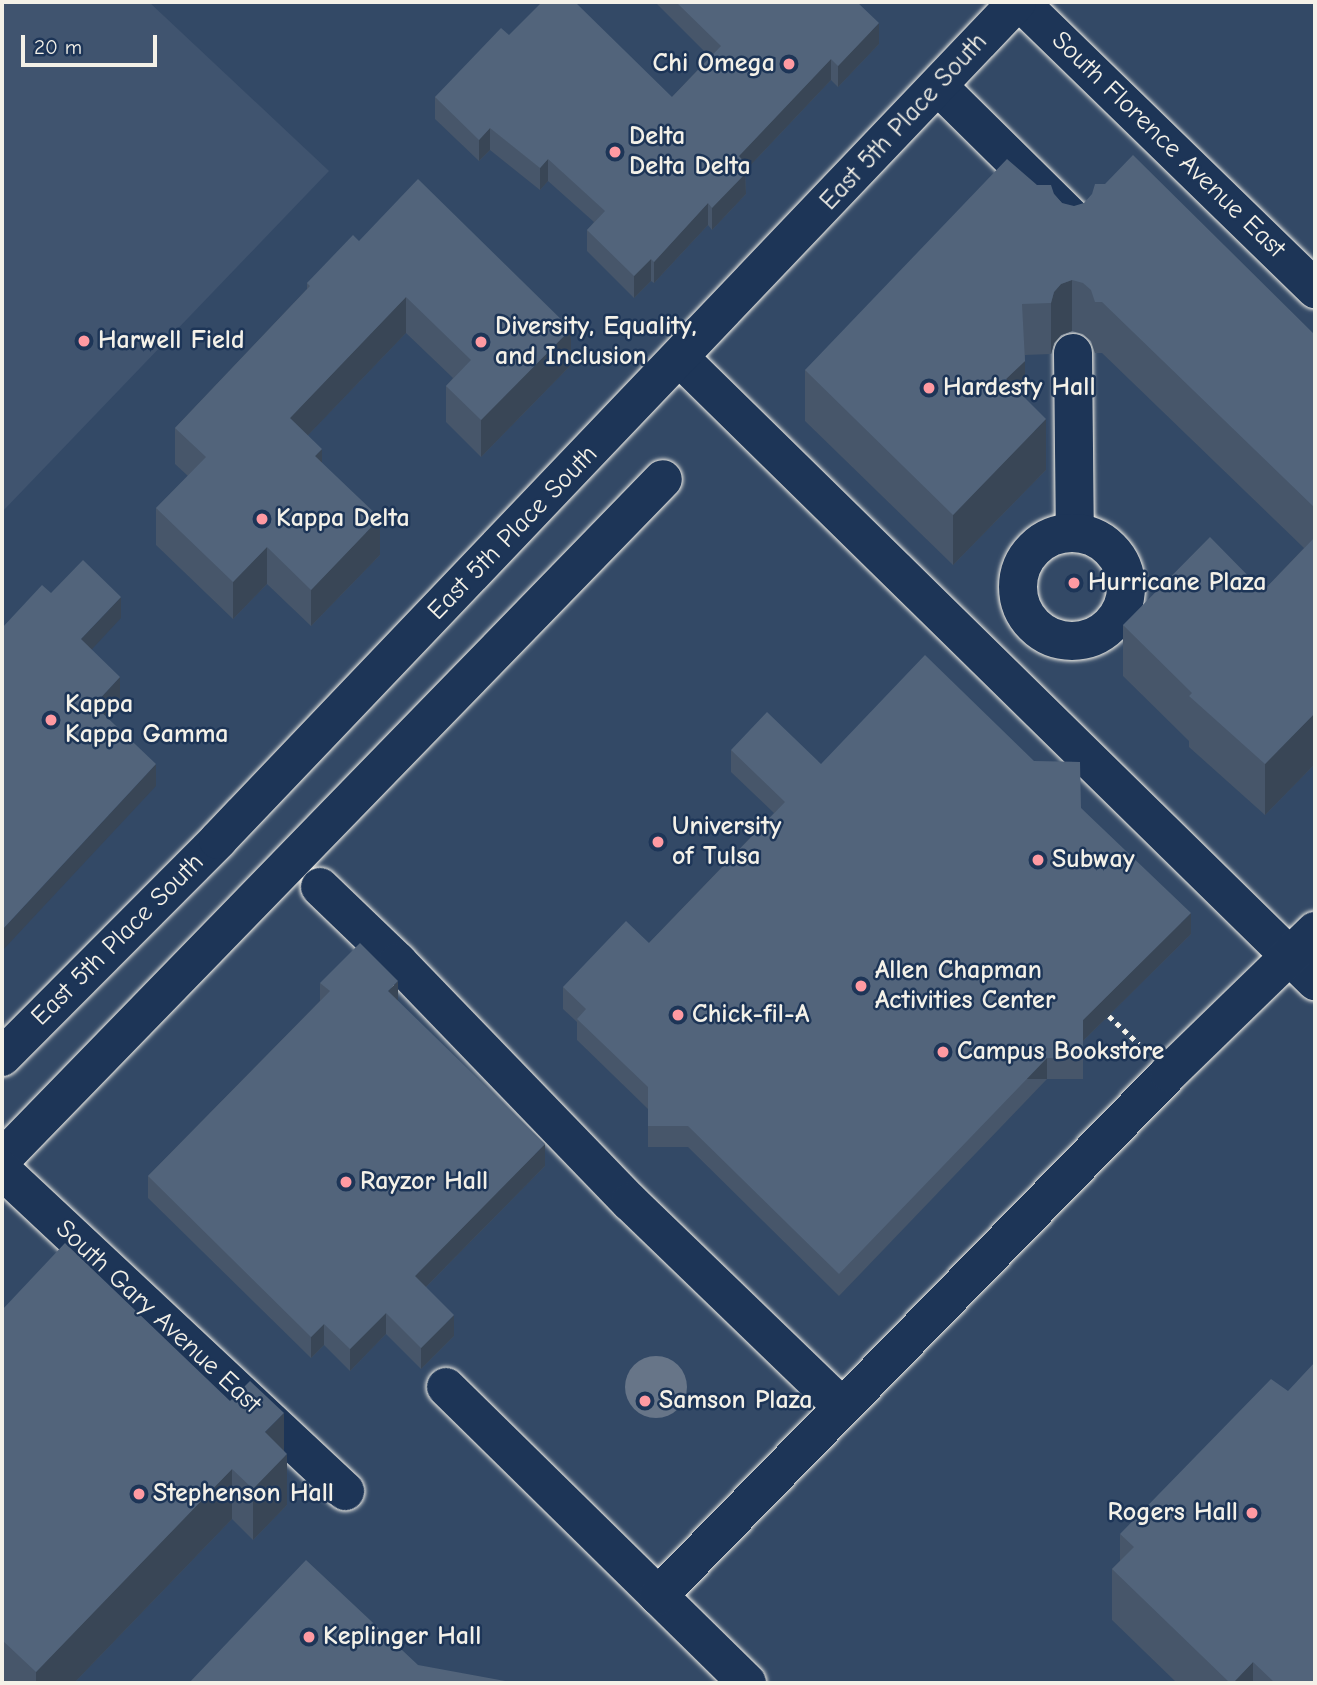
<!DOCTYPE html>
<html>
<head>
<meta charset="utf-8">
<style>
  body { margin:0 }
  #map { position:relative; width:1317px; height:1685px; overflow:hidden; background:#263d5d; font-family:"Comic Neue",sans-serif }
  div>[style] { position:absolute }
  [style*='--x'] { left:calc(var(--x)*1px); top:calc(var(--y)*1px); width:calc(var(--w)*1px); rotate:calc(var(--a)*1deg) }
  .built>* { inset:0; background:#334966; transform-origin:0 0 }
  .green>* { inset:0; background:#40546f }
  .water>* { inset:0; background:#677588 }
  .round { border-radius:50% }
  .path>* { height:4.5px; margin-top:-2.25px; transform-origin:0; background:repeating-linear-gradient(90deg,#f4f1e8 0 5px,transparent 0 10px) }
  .roads { filter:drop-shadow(0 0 2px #f4f1e8) drop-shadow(0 0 2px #f4f1e8) }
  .street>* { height:38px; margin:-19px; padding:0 19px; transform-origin:19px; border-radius:19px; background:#1d3557 }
  .street>.ring { margin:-19px; padding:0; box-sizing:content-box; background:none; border:38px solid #1d3557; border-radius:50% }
  .wall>* { inset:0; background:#47566a }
  .shaded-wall>* { inset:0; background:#394656; transform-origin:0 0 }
  .building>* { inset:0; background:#52647b }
  .dots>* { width:19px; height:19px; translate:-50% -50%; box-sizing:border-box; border:4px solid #1d3557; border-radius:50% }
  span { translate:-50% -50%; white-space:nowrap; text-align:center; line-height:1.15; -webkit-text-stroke:5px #1d3557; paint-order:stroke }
  .poi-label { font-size:26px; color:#f4f1e8; font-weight:700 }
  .right { translate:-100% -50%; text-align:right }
  .left { translate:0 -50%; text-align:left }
  .street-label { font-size:26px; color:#f4f1e8 }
  .frame { position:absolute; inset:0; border:4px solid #f4f1e8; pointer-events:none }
  .scale { position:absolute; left:21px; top:35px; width:136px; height:32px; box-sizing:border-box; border:4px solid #f4f1e8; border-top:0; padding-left:9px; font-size:21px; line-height:24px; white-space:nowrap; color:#f4f1e8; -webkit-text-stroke:5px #1d3557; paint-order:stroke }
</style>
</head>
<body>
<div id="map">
  <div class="built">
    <i style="left:2px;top:2px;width:1313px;height:1681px"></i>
  </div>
  <div class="green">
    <i style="clip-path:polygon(2px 2px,149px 2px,329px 171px,2px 512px)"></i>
  </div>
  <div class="water">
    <i class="round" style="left:625px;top:1356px;width:62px;height:62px"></i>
  </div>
  <div class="path">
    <i style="--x:1109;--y:1016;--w:41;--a:43"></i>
  </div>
  <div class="roads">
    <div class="street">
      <i style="--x:1020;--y:2;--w:412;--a:44.2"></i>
      <i style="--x:938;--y:86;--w:190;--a:44.6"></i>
      <i style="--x:1073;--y:353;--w:180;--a:89.4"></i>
      <i style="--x:680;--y:358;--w:890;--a:44.45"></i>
      <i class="ring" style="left:1018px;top:533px;width:70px;height:70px"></i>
      <i style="--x:320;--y:887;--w:108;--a:43.9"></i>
      <i style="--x:398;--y:962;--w:334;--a:46"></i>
      <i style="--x:630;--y:1202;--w:295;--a:44"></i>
      <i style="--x:2;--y:1057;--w:306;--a:-45.1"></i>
      <i style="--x:218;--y:840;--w:1158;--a:-46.36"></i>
      <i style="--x:2;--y:1159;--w:948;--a:-45.81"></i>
      <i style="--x:2;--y:1170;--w:470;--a:43.1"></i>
      <i style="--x:446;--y:1387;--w:422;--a:44.5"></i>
      <i style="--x:658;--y:1596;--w:731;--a:-45.66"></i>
      <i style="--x:1169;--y:1073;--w:204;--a:-44.2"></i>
    </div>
  </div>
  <div class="wall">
    <i style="clip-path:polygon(655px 2px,857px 2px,879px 44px,838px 87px,831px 80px,745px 171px,746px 194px,712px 230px,708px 225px,654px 283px,651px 281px,634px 298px,587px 251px,587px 230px,594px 222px,548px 181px,540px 190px,490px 150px,479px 161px,435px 119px,435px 97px,509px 35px,672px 97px,710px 57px)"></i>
    <i style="clip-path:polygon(1037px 185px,1054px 194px,1062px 203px,1315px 335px,1315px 768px,1313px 766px,1265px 815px,1189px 747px,1189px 741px,1123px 676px,1123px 625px,1263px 591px,1304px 548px,1102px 353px,1095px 353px,1091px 341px,1083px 334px,1072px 331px,1061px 335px,1054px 343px,1051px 354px,1025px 355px,1025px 398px,1046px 470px,953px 565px,805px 421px,805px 370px)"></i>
    <i style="clip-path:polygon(359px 241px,571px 365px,481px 457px,446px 422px,446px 386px,453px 378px,406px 333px,308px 435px,322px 463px,380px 555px,311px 626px,267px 584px,233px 619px,156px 545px,156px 508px,188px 476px,175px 464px,175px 428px,307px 289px,307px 283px)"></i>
    <i style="clip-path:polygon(731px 750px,1081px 808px,1191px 934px,1083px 1041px,1083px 1079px,1047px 1079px,839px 1296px,688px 1147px,648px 1147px,648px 1109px,577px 1040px,577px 1022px,563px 1009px,563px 987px,649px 943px,774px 813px,731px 772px)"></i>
    <i style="clip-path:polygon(320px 983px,398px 1001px,545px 1166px,426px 1287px,454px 1336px,421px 1369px,386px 1334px,350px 1371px,324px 1345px,311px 1358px,148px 1198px,148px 1176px,320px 1001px)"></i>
    <i style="clip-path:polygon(2px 1310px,230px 1401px,284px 1450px,287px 1505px,253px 1540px,232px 1519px,74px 1683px,2px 1683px)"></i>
    <i style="clip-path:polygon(1120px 1534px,1315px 1683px,1177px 1683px,1112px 1620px,1112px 1569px,1120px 1561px)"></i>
  </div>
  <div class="shaded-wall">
    <i style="clip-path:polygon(879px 23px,879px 44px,838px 87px,838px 66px)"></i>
    <i style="clip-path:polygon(831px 59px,831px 80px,745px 171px,746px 194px,712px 230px,712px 208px,739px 156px)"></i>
    <i style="clip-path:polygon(490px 128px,490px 150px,479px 161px,479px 140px)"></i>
    <i style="clip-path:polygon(548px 159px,548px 181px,540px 190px,540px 168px)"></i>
    <i style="clip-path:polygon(708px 203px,708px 225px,654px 283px,654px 262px)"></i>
    <i style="clip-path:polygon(651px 259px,651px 281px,634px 298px,634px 276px)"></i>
    <i style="clip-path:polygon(1072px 280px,1072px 331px,1061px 335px,1054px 343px,1051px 354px,1051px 303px,1054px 292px,1061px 284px)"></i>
    <i style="clip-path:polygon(406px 297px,406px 333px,290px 454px,290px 418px)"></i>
    <i style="clip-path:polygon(571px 329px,571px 365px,481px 457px,481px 420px)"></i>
    <i style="clip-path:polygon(1025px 361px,1025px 411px,1006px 379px)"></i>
    <i style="clip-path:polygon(1046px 419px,1046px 470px,953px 565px,953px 515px)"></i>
    <i style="clip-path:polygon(322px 449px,322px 485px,315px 456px)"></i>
    <i style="clip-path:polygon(380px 518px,380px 555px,311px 626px,311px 590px)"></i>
    <i style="clip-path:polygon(267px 547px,267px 584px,233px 619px,233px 582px)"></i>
    <i style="clip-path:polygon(121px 597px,121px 618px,81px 661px,81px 639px)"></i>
    <i style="clip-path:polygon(120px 677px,120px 698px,94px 727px,94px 705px)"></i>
    <i style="clip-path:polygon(1313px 715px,1313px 766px,1265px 815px,1265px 764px)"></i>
    <i style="clip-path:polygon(156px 764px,156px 786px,2px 951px,2px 930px)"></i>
    <i style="clip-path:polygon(1191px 913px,1191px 934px,1083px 1041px,1083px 1020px)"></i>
    <i style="clip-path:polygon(398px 981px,398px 1003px,388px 991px)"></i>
    <i style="left:1047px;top:1058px;width:21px;height:300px;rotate:90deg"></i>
    <i style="clip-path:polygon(545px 1144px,545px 1166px,415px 1298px,415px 1276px)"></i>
    <i style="clip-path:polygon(386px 1313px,386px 1334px,350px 1371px,350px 1349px)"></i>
    <i style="clip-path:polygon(454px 1315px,454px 1336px,421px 1369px,421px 1348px)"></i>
    <i style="clip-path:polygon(324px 1324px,324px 1345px,311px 1358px,311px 1337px)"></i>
    <i style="clip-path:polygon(284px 1413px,284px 1457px,287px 1454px,287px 1505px,253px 1540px,253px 1489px,265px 1432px)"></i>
    <i style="clip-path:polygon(232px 1469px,232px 1519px,74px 1683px,36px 1683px,36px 1672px)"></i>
    <i style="clip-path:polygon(1253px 1662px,1253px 1683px,1233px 1683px)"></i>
  </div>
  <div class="building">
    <i style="clip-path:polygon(542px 2px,575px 2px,672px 97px,721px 46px,676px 2px,857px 2px,879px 23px,838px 66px,831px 59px,739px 156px,745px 163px,741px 167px,746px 173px,712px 208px,708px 203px,654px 262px,651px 259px,634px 276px,587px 230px,605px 211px,548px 159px,540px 168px,490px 128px,479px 140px,435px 97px,501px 28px,509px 35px)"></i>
    <i style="clip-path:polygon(1133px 155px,1315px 335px,1315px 508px,1102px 302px,1095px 302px,1091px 290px,1083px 283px,1072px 280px,1061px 284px,1054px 292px,1051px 303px,1022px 304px,1025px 361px,1006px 379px,1046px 419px,953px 515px,805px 370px,1007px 159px,1037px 185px,1051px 185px,1054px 194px,1062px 203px,1074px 206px,1084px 203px,1092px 194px,1095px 184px,1105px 184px)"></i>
    <i style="clip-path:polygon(418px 179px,571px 329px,481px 420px,446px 386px,471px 360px,406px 297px,290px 418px,322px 449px,315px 456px,380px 518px,311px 590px,267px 547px,233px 582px,156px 508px,206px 457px,175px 428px,310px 286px,307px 283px,353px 235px,359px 241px)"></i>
    <i style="clip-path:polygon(1210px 537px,1263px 591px,1315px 537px,1315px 717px,1313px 715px,1265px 764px,1189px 696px,1192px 693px,1123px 625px)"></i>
    <i style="clip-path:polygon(83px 560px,121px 597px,81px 639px,120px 677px,94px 705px,156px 764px,2px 930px,2px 628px,42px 585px,51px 593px)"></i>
    <i style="clip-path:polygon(925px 655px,1034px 761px,1080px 762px,1081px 808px,1191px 913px,1083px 1020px,1083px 1058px,1047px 1058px,839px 1274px,688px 1126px,648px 1126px,648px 1087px,577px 1019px,586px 1009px,563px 987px,626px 921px,649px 943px,785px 802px,731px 750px,767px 712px,821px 764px)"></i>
    <i style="clip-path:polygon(360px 943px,398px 981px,388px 991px,545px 1144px,415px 1276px,454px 1315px,421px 1348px,386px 1313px,350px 1349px,324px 1324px,311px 1337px,148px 1176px,330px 991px,320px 983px)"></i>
    <i style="clip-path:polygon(65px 1243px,230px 1401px,250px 1381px,284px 1413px,265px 1432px,287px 1454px,253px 1489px,232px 1469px,36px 1672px,2px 1640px,2px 1310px)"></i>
    <i style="clip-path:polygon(1315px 1362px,1315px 1683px,1275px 1683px,1253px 1662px,1233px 1683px,1230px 1683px,1112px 1569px,1134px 1547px,1120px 1534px,1271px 1379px,1288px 1391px)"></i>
    <i style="clip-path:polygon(306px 1560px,418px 1665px,516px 1683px,189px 1683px)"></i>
  </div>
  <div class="dots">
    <i style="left:789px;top:64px;background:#ff9aa2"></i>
    <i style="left:615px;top:152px;background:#ff9aa2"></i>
    <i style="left:84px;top:341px;background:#ff9aa2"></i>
    <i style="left:481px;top:342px;background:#ff9aa2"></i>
    <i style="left:929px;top:388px;background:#ff9aa2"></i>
    <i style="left:262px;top:519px;background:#ff9aa2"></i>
    <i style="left:1074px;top:583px;background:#ff9aa2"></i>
    <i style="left:51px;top:720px;background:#ff9aa2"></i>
    <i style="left:658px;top:842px;background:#ff9aa2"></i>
    <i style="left:1038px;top:860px;background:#ff9aa2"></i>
    <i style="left:861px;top:986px;background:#ff9aa2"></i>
    <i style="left:678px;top:1015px;background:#ff9aa2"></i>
    <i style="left:943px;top:1052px;background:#ff9aa2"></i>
    <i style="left:346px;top:1182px;background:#ff9aa2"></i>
    <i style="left:645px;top:1401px;background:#ff9aa2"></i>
    <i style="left:139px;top:1494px;background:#ff9aa2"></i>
    <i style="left:1252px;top:1513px;background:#ff9aa2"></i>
    <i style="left:309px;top:1637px;background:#ff9aa2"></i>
  </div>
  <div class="poi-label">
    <span class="right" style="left:775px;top:64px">Chi Omega</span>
    <span class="left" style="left:629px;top:152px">Delta<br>Delta Delta</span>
    <span class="left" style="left:495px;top:342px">Diversity, Equality,<br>and Inclusion</span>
    <span class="left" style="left:98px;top:341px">Harwell Field</span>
    <span class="left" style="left:943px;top:388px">Hardesty Hall</span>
    <span class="left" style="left:276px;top:519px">Kappa Delta</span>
    <span class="left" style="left:1088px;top:583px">Hurricane Plaza</span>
    <span class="left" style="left:65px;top:720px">Kappa<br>Kappa Gamma</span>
    <span class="left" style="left:672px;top:842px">University<br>of Tulsa</span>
    <span class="left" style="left:1052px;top:860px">Subway</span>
    <span class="left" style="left:875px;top:986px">Allen Chapman<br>Activities Center</span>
    <span class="left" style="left:692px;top:1015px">Chick-fil-A</span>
    <span class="left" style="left:957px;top:1052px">Campus Bookstore</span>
    <span class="left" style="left:360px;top:1182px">Rayzor Hall</span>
    <span class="left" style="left:659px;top:1401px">Samson Plaza</span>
    <span class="left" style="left:153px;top:1494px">Stephenson Hall</span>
    <span class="right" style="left:1238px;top:1513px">Rogers Hall</span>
    <span class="left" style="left:323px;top:1637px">Keplinger Hall</span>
  </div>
  <div class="street-label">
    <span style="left:904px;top:122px;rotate:-47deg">East 5th Place South</span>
    <span style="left:1168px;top:145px;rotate:44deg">South Florence Avenue East</span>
    <span style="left:513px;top:533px;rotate:-46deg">East 5th Place South</span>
    <span style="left:118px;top:940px;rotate:-45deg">East 5th Place South</span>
    <span style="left:158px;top:1317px;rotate:43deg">South Gary Avenue East</span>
  </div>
  <div class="frame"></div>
  <div class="scale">20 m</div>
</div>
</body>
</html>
